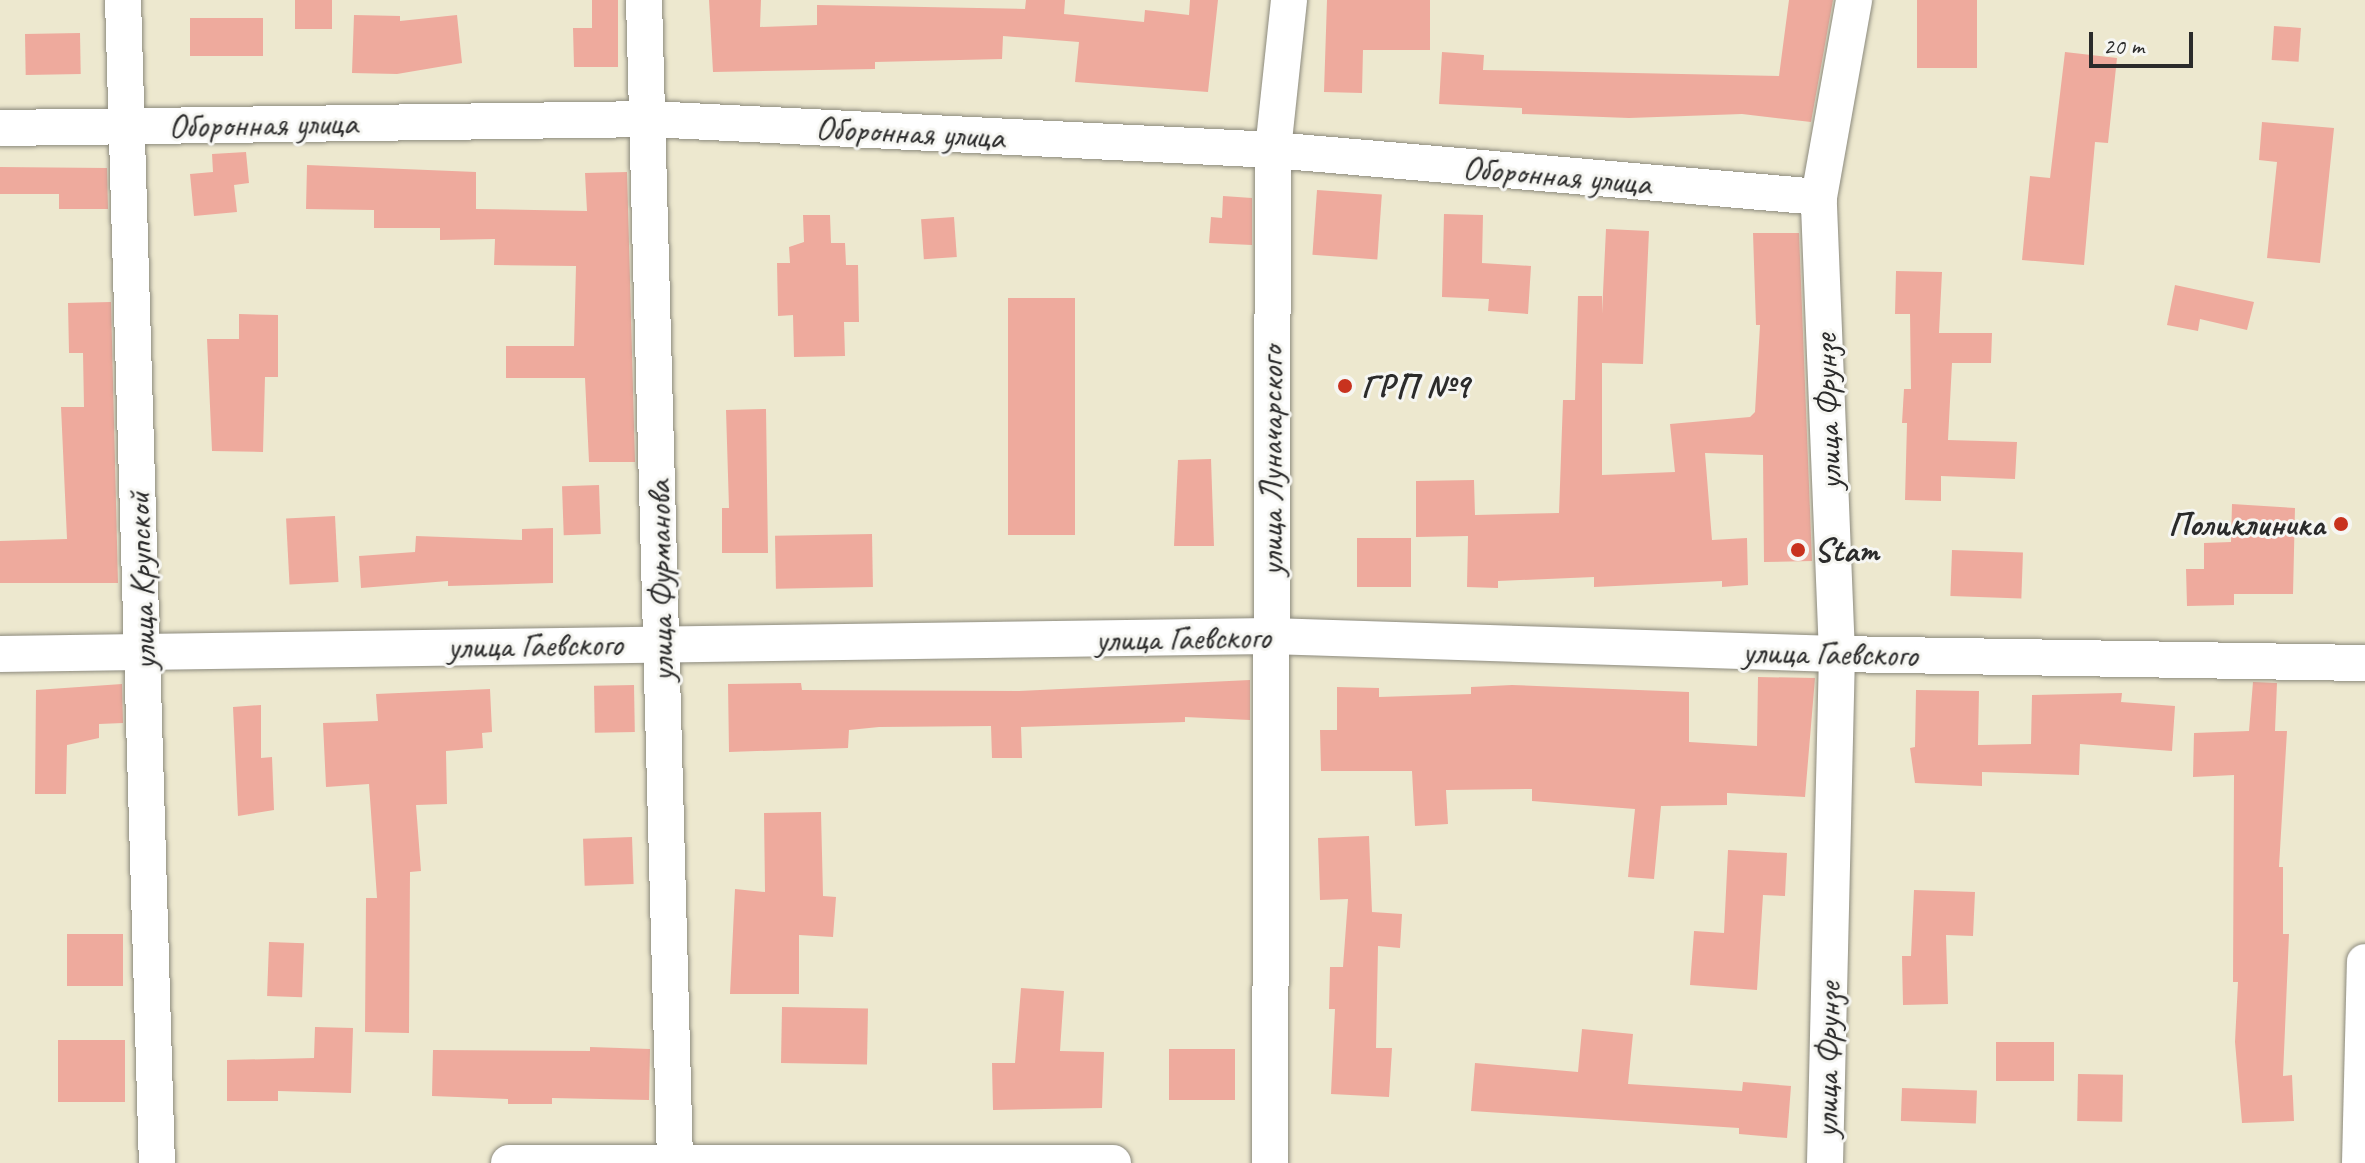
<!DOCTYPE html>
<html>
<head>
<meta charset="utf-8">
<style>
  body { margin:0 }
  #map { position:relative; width:2365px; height:1163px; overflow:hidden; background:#ede8cf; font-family:Caveat,sans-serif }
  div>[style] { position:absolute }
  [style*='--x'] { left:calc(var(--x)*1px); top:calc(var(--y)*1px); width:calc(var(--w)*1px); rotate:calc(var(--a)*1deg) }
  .building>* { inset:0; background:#eeaa9d; transform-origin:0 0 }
  .roads { filter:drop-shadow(0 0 2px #8c8a7d) drop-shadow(0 0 2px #8c8a7d) }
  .minor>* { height:36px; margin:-18px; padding:0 18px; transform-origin:18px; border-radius:18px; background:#fff }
  .dots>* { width:22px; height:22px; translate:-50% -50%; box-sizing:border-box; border:4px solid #f6f6f2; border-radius:50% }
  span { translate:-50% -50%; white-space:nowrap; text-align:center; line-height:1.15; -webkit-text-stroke:6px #f6f6f2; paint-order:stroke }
  .street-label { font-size:34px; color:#2b2b2b }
  .poi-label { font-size:34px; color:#2b2b2b; font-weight:700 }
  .left { translate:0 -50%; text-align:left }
  .right { translate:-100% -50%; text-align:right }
  .scale { position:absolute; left:2089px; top:32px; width:104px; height:36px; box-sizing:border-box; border:4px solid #2b2b2b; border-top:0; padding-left:10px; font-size:24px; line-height:28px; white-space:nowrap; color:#2b2b2b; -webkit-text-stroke:6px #f6f6f2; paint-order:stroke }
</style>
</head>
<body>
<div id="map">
  <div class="building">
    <i style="left:295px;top:0;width:37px;height:29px"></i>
    <i style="clip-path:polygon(592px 0,618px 0,618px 67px,574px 67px,573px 28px,592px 28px)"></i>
    <i style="clip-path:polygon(709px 0,761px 0,760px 27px,817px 25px,817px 5px,1025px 9px,1026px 0,1065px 0,1064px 14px,1144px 22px,1145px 10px,1189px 15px,1190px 0,1218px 0,1208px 92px,1075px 82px,1079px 42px,1003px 36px,1002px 59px,875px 62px,875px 69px,713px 72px)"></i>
    <i style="clip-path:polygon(1327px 0,1430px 0,1430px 50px,1363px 50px,1362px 93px,1324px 92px)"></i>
    <i style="clip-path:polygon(1789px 0,1833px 0,1811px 122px,1742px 114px,1629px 118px,1522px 114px,1522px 108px,1439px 104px,1442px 52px,1484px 55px,1483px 70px,1779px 76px)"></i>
    <i style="left:1917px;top:0;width:60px;height:68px"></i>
    <i style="clip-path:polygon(354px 15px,400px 16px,400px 21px,457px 15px,462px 63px,397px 74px,352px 73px)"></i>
    <i style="left:190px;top:18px;width:73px;height:38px"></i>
    <i style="left:2274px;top:26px;width:27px;height:34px;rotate:4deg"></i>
    <i style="left:80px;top:33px;width:41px;height:55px;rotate:89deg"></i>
    <i style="clip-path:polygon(2065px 52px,2117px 58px,2108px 143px,2095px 142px,2084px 265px,2022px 260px,2030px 176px,2050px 178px)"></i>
    <i style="clip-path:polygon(2262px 122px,2334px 128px,2320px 263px,2267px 258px,2277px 162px,2259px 160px)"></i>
    <i style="clip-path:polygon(246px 152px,249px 183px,234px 185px,237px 212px,194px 216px,190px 174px,213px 172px,212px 154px)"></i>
    <i style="clip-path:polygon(307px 165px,476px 172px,476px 209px,587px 211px,585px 173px,627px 172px,635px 462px,589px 462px,585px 378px,506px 378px,506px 346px,574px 346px,576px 266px,494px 265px,495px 239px,440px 240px,440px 228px,374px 228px,374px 210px,306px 209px)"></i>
    <i style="clip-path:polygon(0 167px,107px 168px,108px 209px,59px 209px,59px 194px,0 194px)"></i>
    <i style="left:1317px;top:190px;width:65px;height:65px;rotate:4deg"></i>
    <i style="clip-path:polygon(1223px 196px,1252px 198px,1252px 245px,1209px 243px,1211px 217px,1222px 218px)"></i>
    <i style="clip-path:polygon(1444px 214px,1483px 215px,1482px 263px,1531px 266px,1528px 314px,1488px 311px,1489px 299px,1442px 297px)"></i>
    <i style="clip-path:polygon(803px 215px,830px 215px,831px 243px,845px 243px,846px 265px,858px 265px,859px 322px,844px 322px,845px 356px,794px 357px,793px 315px,778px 316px,777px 263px,790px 263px,789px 247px,804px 242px)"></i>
    <i style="left:954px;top:217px;width:40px;height:33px;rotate:86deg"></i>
    <i style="clip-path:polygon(1606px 229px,1649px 231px,1643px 364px,1602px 363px,1602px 475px,1675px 472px,1670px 424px,1750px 417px,1755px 412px,1760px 325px,1756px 325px,1753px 233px,1799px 233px,1812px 561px,1764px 562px,1763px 455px,1705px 453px,1712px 540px,1747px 538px,1748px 585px,1722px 587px,1722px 581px,1594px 587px,1594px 577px,1498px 581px,1498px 588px,1467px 587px,1468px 536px,1416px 537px,1416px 481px,1474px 480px,1475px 515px,1559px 513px,1563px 400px,1575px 400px,1578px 296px,1602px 296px,1602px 314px)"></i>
    <i style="clip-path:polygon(1896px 271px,1942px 272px,1939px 333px,1992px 333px,1991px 363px,1952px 363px,1948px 440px,2017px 442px,2015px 479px,1941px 476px,1941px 501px,1905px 500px,1907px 423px,1902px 423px,1904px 389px,1911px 389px,1910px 314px,1895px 314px)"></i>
    <i style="clip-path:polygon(2175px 285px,2254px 302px,2247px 330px,2200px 319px,2198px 331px,2167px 325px)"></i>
    <i style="left:1008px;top:298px;width:67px;height:237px"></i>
    <i style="clip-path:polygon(111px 302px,118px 583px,0 583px,0 541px,67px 539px,61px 407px,84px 407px,83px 353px,69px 353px,68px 303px)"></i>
    <i style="clip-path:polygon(239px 314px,278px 315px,278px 377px,265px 377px,263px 452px,212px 451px,207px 339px,239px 339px)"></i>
    <i style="clip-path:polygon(766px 409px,768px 553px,722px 553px,722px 508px,729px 508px,726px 410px)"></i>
    <i style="clip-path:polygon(1211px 459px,1214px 546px,1174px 546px,1178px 460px)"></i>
    <i style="left:599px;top:485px;width:49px;height:37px;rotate:88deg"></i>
    <i style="clip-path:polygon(2232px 504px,2295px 508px,2293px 594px,2234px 594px,2234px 605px,2187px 606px,2186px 569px,2204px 569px,2204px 543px,2231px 542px)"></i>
    <i style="left:335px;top:516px;width:66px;height:49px;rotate:87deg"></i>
    <i style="clip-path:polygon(553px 528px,553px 583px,448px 586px,448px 581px,361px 588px,359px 556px,415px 552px,416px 536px,522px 540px,522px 529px)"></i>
    <i style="left:872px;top:534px;width:53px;height:97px;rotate:89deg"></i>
    <i style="left:1411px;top:538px;width:49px;height:54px;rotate:90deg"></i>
    <i style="left:1952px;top:550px;width:71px;height:46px;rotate:2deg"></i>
    <i style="clip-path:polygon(1758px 677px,1815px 678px,1805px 797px,1727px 793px,1727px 805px,1661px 806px,1654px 879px,1628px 877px,1635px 809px,1532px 801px,1532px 789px,1446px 790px,1448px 824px,1415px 826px,1412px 771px,1321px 771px,1320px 730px,1337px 730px,1337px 687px,1379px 688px,1379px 697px,1471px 694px,1471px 687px,1512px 685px,1689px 692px,1689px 742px,1757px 746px)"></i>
    <i style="clip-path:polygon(1250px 680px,1250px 720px,1185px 717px,1185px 722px,1021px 727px,1022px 758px,992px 758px,991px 726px,879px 727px,849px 730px,848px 748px,729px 752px,728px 684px,801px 683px,802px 690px,1019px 691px)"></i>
    <i style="clip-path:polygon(2253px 682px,2277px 683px,2275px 731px,2287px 731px,2279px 867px,2283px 867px,2283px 934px,2289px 934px,2283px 1076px,2292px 1075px,2294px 1121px,2242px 1123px,2235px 1042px,2238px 982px,2233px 982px,2234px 775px,2193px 777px,2194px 733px,2249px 731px)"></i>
    <i style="clip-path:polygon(122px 684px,123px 723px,99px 724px,99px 738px,67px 745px,66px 794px,35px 794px,36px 690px)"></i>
    <i style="left:634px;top:685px;width:47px;height:40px;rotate:89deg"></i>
    <i style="clip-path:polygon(490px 689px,492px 732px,482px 733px,483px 748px,446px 751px,447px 804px,416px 805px,421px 871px,410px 872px,409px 1033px,365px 1032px,366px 898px,377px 898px,369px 784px,326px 787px,323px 723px,378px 721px,376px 694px)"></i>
    <i style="clip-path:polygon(1916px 690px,1979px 691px,1978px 745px,2031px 744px,2032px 695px,2122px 693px,2121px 702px,2175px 706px,2172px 751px,2080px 744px,2079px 775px,1982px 772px,1982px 786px,1915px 783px,1910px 748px,1915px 747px)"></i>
    <i style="clip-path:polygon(261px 705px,261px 758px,272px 757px,274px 810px,238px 816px,233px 707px)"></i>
    <i style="clip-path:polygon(821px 812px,823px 896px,836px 897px,833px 937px,799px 935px,799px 994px,730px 994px,735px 889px,765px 892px,764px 813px)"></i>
    <i style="clip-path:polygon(1369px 836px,1372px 912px,1402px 914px,1400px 948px,1378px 946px,1376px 1048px,1392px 1048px,1389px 1097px,1331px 1094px,1335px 1009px,1329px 1009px,1330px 967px,1343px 967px,1348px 899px,1320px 900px,1318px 838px)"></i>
    <i style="left:632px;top:837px;width:47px;height:49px;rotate:88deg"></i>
    <i style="clip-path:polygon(1728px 850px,1787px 853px,1785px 896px,1763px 895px,1757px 990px,1690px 985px,1694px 931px,1724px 933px)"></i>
    <i style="clip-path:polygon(1914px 890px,1975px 892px,1973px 936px,1946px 935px,1948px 1004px,1903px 1005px,1902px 956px,1911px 956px)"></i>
    <i style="left:67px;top:934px;width:56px;height:52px"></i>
    <i style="left:269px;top:942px;width:35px;height:54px;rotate:2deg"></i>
    <i style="clip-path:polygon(1021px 988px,1064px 991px,1060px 1051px,1104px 1052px,1102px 1108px,993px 1110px,992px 1063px,1015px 1063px)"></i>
    <i style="left:782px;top:1007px;width:86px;height:56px;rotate:1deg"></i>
    <i style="clip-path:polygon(315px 1027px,353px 1028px,351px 1093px,278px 1091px,278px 1101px,227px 1101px,227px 1060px,314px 1058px)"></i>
    <i style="clip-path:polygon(1582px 1029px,1633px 1034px,1628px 1084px,1742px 1091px,1743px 1082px,1791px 1086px,1787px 1138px,1739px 1134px,1739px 1128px,1471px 1111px,1475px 1063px,1578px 1072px)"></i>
    <i style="left:58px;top:1040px;width:67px;height:62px"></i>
    <i style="left:2054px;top:1042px;width:39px;height:58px;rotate:90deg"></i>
    <i style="clip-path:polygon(590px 1047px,650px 1049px,649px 1100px,552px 1098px,552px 1104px,508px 1104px,508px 1099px,432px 1096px,433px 1050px,590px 1051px)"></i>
    <i style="left:1169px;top:1049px;width:66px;height:51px"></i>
    <i style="left:2078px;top:1074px;width:45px;height:47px;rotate:1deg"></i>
    <i style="left:1902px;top:1088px;width:75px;height:33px;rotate:2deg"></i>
  </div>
  <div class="roads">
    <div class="minor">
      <i style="--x:123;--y:0;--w:1163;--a:88.33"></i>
      <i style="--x:644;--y:0;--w:1163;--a:88.47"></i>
      <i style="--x:0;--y:128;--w:649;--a:-0.79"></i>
      <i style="--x:649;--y:119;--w:625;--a:2.84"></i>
      <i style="--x:1273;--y:150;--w:548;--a:4.92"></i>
      <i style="--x:0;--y:654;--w:1270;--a:-0.81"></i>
      <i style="--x:1270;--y:636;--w:567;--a:1.82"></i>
      <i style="--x:1837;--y:654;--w:528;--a:0.98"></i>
      <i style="--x:509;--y:1163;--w:604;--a:0"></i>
      <i style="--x:1270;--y:1163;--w:1013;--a:-89.83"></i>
      <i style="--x:1273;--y:150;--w:151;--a:-83.9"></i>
      <i style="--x:1825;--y:1163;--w:509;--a:-88.65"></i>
      <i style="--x:1837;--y:654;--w:457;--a:-92.3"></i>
      <i style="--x:1819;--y:197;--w:200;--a:-79.9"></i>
      <i style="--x:2360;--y:1163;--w:201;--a:-88.6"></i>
    </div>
  </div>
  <div class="dots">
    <i style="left:1345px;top:386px;background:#c8321e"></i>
    <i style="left:2341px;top:524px;background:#c8321e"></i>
    <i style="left:1798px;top:550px;background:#c8321e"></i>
  </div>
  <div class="street-label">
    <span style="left:263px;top:124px;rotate:-1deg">Оборонная улица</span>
    <span style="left:910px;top:132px;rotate:3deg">Оборонная улица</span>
    <span style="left:1557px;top:175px;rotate:5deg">Оборонная улица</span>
    <span style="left:1827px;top:412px;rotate:-92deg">улица Фрунзе</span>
    <span style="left:1271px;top:461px;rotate:-90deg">улица Луначарского</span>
    <span style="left:141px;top:581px;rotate:-92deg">улица Крупской</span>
    <span style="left:660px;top:581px;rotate:-91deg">улица Фурманова</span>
    <span style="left:1183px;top:638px;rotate:-1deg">улица Гаевского</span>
    <span style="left:535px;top:645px;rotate:-1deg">улица Гаевского</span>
    <span style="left:1830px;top:653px;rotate:1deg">улица Гаевского</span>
    <span style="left:1827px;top:1060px;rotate:-89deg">улица Фрунзе</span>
  </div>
  <div class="poi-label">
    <span class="left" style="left:1361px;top:386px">ГРП №9</span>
    <span class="right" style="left:2325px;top:524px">Поликлиника</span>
    <span class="left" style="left:1814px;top:550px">Stam</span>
  </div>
  <div class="scale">20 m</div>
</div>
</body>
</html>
